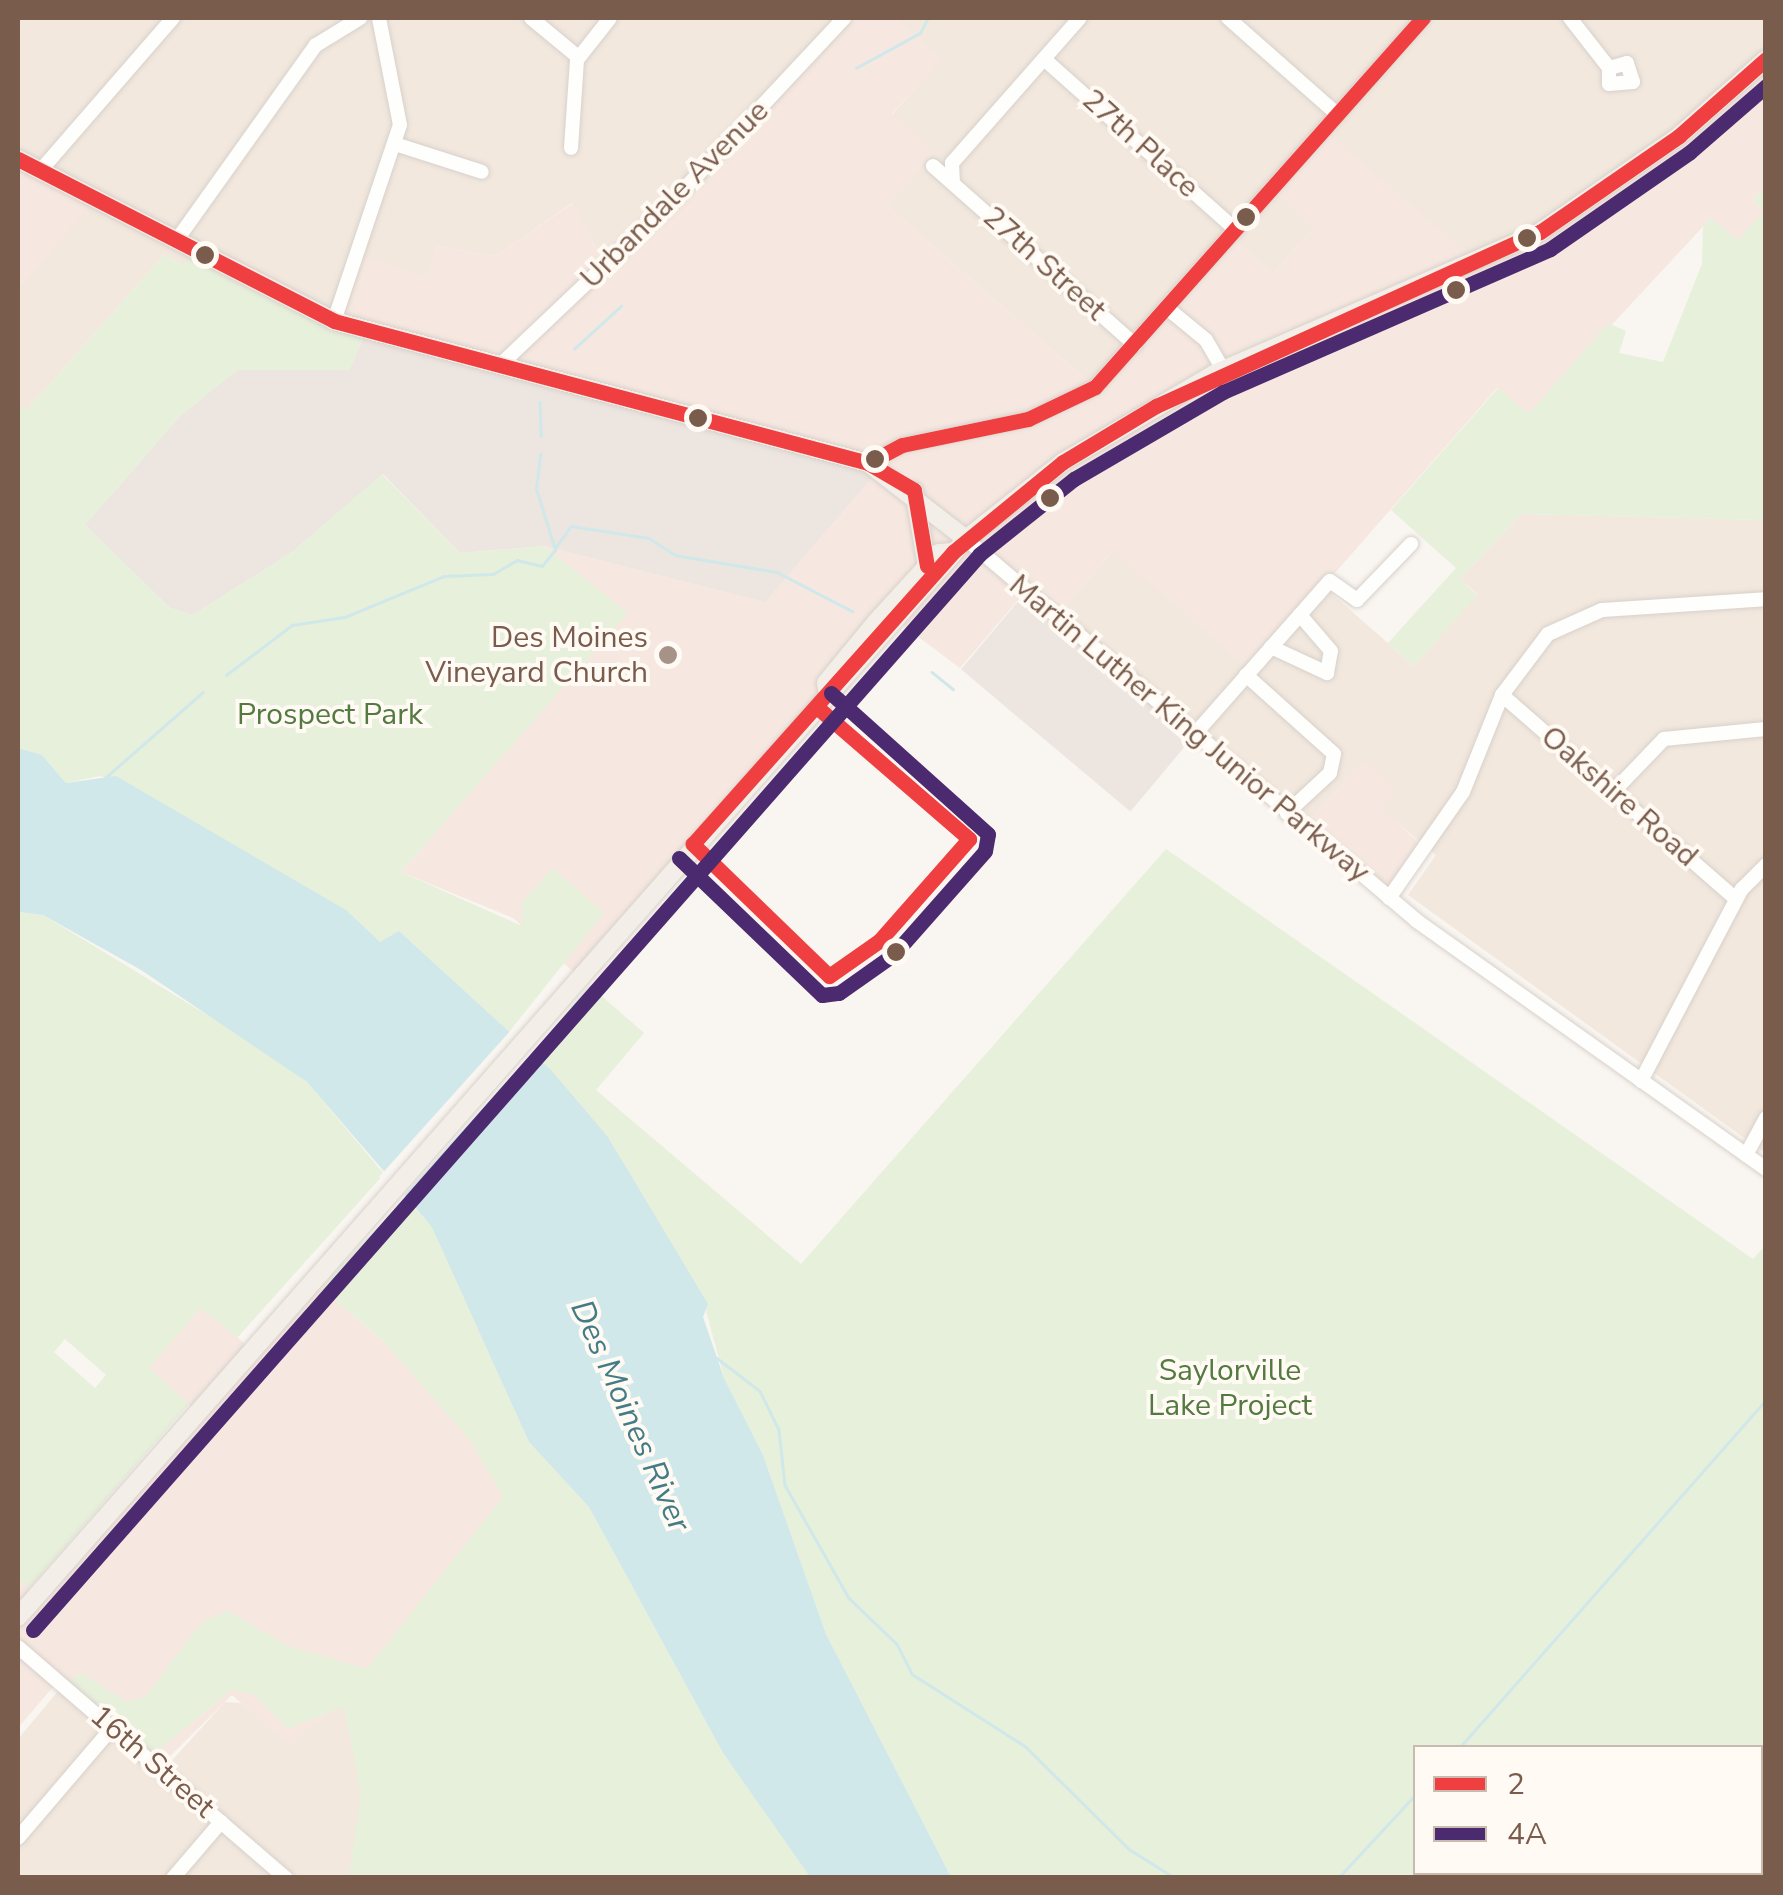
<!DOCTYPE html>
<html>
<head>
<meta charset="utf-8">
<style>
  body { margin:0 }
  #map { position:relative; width:1783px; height:1895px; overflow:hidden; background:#f9f5f0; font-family:"Nunito Sans",sans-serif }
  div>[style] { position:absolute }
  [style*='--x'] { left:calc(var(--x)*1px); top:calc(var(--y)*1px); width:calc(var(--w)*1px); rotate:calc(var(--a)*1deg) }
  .residential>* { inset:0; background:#f2e8de }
  .commercial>* { inset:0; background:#f6e8e1 }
  .industrial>* { inset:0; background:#ede5e0; transform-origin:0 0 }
  .green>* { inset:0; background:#e7f0db }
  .water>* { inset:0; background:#d0e8ea }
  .pier>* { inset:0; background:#f9f5f0; transform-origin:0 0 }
  .stream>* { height:2.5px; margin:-1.25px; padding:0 1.25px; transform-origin:1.25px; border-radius:1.25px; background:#d0e8ea }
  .roads { filter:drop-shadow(0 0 2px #d7d1cb) drop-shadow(0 0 2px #d7d1cb) }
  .minor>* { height:14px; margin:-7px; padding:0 7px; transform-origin:7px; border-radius:7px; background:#fefefd }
  .major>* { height:18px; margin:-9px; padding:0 9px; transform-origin:9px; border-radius:9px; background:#f3eee8 }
  .bus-1>* { height:15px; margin:-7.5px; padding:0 7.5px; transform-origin:7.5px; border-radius:7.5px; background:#ef3f40 }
  .bus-2>* { height:15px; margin:-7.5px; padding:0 7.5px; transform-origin:7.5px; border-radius:7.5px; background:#4c2a6f }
  .dots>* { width:28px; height:28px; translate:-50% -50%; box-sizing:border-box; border:5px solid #fffaf3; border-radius:50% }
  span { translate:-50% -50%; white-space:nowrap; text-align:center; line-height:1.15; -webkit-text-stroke:8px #fffaf3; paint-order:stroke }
  .street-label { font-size:30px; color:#7a5c4d }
  .poi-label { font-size:30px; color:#7a5c4d }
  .right { translate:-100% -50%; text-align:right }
  .park-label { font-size:30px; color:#537a41 }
  .water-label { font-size:32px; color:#437c86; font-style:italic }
  .frame { position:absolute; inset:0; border:20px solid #7a5c4d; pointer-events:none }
  .legend { position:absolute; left:1413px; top:1745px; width:350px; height:130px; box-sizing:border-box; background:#fffaf3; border:2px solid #cabbb1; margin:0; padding:12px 18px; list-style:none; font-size:30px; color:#7a5c4d }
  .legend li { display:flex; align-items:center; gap:20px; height:50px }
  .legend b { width:50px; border:2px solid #cabbb1 }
</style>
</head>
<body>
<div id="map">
  <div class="residential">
    <i style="clip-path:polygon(18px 18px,844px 18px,606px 266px,572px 203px,496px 256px,437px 246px,427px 277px,334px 321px,195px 251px,184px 265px,164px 255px,26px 411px,18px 404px,18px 288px,95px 198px,18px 159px)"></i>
    <i style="clip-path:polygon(894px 18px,1765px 18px,1765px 59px,1679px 136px,1477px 262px,1272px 189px,1315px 227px,1273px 273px,1231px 237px,1095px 387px,887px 206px,933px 152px,892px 115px,941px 59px)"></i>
    <i style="clip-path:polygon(1521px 514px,1765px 520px,1765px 1153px,1408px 895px,1436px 855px,1380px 809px,1362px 761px,1304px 827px,1056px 617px,1113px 551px,1324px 587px,1414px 666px,1477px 594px,1460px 579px)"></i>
    <i style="clip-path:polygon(58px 1691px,273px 1877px,18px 1878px,18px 1739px)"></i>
    <i style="clip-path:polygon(343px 1700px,372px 1845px,358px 1877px,297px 1877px,166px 1767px,225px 1702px,241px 1703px,290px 1744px)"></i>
  </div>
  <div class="commercial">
    <i style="clip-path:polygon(844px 18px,894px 18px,942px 59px,892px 114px,934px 152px,887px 206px,1094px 386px,1231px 236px,1273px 273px,1314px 228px,1271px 190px,1323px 130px,1477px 261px,1540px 232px,1765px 59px,1765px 187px,1753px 201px,1764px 211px,1738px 241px,1711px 218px,1529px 414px,1497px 388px,1250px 670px,1113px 551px,1056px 617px,1025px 592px,960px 668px,897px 621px,578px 976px,513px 918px,401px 872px,627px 613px,544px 546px,765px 602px,334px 321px,358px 255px,427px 277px,437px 246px,496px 256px,573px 203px,605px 265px)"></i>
    <i style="clip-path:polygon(18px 159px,96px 198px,18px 288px)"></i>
    <i style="clip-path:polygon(1362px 760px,1396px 790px,1381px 809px,1424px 847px,1389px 898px,1304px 827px)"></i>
    <i style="clip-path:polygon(311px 1280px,534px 1469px,343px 1700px,290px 1745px,232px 1695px,158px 1768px,58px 1681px,18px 1728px,18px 1578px,36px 1594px,196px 1411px,148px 1368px,202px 1307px,251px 1349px)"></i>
  </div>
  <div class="industrial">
    <i style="clip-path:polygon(366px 332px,880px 468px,765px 602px,544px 546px,460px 553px,383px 474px,292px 552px,193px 615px,170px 608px,85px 525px,180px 416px,237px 370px,349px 370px)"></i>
    <i style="left:1026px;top:592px;width:221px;height:101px;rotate:40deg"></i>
  </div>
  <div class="green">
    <i style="clip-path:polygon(1765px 187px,1765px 520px,1521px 514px,1460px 579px,1477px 595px,1414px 666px,1388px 643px,1456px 568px,1391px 510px,1498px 388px,1529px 414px,1608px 323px,1626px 331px,1619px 353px,1663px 362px,1702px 264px,1703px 227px,1711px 218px,1738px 240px,1764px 211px,1753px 201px)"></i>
    <i style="clip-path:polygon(195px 251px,366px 332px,349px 370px,237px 370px,180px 416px,85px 525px,170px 608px,193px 615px,292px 552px,382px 474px,460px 553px,544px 546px,628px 613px,401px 872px,522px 926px,522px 902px,553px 868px,604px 913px,509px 1032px,400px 932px,381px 942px,194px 822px,100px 776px,66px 783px,42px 755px,18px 748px,18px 404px,26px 411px,164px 255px,184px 265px)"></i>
    <i style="clip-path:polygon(evenodd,1166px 849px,1753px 1259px,1765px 1246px,1765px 1877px,951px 1877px,826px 1634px,763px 1455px,724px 1378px,703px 1299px,610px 1140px,533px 1053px,589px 985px,644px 1033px,596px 1090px,801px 1264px,1166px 849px,1416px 1748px,1760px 1748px,1760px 1872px,1416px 1872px,1416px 1748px)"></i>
    <i style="clip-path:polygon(evenodd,18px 912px,43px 915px,250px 1041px,307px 1082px,384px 1174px,237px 1338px,201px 1308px,149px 1368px,189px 1404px,29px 1588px,18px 1578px,18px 912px,65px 1339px,106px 1375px,95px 1388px,54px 1352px,65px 1339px)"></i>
    <i style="clip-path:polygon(405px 1198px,433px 1227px,529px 1442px,589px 1507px,723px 1753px,810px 1877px,349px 1877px,361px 1795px,344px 1706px,288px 1729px,253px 1694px,231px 1690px,154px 1754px,68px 1681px,82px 1673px,127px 1702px,144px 1698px,202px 1622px,228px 1611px,288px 1646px,367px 1669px,503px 1497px,470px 1440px,382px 1340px,320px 1288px)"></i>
  </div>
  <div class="water">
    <i style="clip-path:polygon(18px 748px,42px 755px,66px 783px,116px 776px,346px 910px,380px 942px,399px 931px,551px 1070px,608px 1137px,708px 1304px,703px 1317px,724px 1378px,763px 1455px,826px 1634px,951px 1877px,810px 1877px,723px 1753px,589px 1507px,529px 1442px,432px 1227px,307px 1082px,141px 970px,43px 915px,18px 912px)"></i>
  </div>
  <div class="pier">
    <i style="left:513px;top:1028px;width:31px;height:200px;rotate:42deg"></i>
  </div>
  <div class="stream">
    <i style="--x:856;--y:68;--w:73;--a:-28.7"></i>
    <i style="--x:920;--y:33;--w:17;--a:-62"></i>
    <i style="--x:574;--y:349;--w:64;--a:-42.5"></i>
    <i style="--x:540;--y:402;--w:34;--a:88"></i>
    <i style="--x:555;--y:548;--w:27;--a:-54"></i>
    <i style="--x:571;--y:526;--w:79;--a:8.7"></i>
    <i style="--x:649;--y:538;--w:31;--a:33"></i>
    <i style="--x:675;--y:555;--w:103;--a:9.5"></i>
    <i style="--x:777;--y:572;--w:85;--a:27.5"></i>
    <i style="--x:932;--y:672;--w:27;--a:39"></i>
    <i style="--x:226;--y:675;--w:83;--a:-37.1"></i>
    <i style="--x:292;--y:625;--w:54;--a:-8.6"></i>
    <i style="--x:345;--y:617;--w:107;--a:-22.5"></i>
    <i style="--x:444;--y:576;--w:49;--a:-2.3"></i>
    <i style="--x:493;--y:574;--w:28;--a:-30"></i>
    <i style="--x:517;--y:560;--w:26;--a:13"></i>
    <i style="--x:542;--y:566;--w:21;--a:-51"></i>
    <i style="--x:555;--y:550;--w:64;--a:-107.3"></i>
    <i style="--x:536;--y:489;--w:35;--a:-83"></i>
    <i style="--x:105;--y:778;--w:130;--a:-41.3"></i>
    <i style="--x:717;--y:1358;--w:54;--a:37.5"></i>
    <i style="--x:760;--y:1391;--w:43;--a:64"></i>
    <i style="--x:779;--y:1430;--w:55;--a:83.8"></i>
    <i style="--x:785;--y:1485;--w:130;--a:60.5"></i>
    <i style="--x:849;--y:1598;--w:66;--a:43.8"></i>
    <i style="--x:897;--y:1644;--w:34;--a:63"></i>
    <i style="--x:912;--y:1674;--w:134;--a:32.5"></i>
    <i style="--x:1025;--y:1746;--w:146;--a:44.7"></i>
    <i style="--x:1129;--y:1849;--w:54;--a:32.2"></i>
    <i style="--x:1459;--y:1748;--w:464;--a:-48.6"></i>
    <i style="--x:1338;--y:1878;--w:115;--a:-47.1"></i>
  </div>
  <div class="roads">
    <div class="minor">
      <i style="--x:531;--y:18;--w:61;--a:39.7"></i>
      <i style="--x:1228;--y:18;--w:145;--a:41.4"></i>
      <i style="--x:1570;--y:18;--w:63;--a:52"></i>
      <i style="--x:1609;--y:68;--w:16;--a:90"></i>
      <i style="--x:1609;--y:84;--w:24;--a:-5"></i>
      <i style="--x:1633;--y:82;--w:20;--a:-108"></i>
      <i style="--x:1627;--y:63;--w:19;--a:164"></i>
      <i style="--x:1044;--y:59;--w:257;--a:41.7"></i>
      <i style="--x:395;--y:144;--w:91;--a:17.8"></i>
      <i style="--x:571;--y:148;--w:88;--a:-86.1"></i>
      <i style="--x:577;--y:60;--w:53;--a:-51.8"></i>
      <i style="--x:933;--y:166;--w:270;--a:41.5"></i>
      <i style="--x:40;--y:171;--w:203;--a:-49"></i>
      <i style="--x:953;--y:183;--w:20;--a:-93"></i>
      <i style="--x:952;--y:163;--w:193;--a:-48.6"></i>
      <i style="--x:176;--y:241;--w:241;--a:-54.5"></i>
      <i style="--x:316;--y:45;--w:52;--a:-31.5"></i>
      <i style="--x:1167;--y:308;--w:50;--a:39.4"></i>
      <i style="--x:1206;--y:340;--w:34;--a:60"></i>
      <i style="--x:334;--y:321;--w:207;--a:-71.4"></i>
      <i style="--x:400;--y:125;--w:109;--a:-101.1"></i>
      <i style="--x:499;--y:366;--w:238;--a:-43.5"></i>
      <i style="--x:672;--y:202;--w:252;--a:-46.9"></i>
      <i style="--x:868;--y:463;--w:38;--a:-28"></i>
      <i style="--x:902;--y:445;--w:129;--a:-11.7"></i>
      <i style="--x:1028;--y:419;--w:74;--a:-25.5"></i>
      <i style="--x:1095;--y:387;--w:494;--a:-48.4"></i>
      <i style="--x:966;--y:539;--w:591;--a:40.26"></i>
      <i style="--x:1417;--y:921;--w:428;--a:35.4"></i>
      <i style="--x:1271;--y:647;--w:62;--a:24.9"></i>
      <i style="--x:1327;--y:673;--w:22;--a:-80"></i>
      <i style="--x:1331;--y:651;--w:48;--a:-130.7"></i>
      <i style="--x:1246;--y:675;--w:118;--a:41.9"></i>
      <i style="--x:1334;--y:754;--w:19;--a:102"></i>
      <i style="--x:1330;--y:773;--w:59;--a:137.1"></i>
      <i style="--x:1502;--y:695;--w:310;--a:41.1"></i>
      <i style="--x:1194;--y:735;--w:205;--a:-48.6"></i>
      <i style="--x:1330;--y:581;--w:33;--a:35"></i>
      <i style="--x:1357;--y:600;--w:78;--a:-46"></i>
      <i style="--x:1613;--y:792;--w:74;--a:-46.1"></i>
      <i style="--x:1664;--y:739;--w:102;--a:-5.6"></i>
      <i style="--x:1389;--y:898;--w:129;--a:-55.1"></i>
      <i style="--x:1463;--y:792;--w:105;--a:-68.1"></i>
      <i style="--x:1502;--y:695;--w:76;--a:-53"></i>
      <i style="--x:1548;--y:634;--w:59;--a:-24"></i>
      <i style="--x:1602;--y:610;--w:164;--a:-3.8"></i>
      <i style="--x:1641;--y:1081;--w:217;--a:-62.3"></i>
      <i style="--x:1742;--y:889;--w:34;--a:-45"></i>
      <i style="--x:1746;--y:1155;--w:42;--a:-61.6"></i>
      <i style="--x:18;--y:1647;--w:354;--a:40.8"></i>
      <i style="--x:18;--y:1838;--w:145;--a:-49.5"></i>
      <i style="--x:173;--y:1878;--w:74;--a:-49.4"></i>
    </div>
    <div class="major">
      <i style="--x:18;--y:159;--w:355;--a:27.1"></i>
      <i style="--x:334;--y:321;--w:553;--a:14.89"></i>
      <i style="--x:868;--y:463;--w:124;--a:37.8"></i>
      <i style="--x:914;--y:491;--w:76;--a:80.2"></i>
      <i style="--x:828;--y:694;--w:11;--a:-100"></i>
      <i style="--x:826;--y:683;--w:79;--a:-50.7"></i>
      <i style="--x:876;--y:622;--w:93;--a:-47.6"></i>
      <i style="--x:939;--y:553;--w:14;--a:-4"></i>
      <i style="--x:18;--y:1617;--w:1436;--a:-48.67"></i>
      <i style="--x:966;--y:539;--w:124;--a:-38.4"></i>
      <i style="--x:1063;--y:462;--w:175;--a:-30.2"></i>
      <i style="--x:1214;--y:374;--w:356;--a:-23.5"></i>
      <i style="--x:1540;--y:232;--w:169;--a:-34.6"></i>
      <i style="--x:1679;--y:136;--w:116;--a:-41.5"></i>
    </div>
  </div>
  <div class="bus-1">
    <i style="--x:18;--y:159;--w:355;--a:27.1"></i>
    <i style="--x:334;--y:321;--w:553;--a:14.89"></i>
    <i style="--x:868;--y:463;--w:53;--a:30.4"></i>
    <i style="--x:914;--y:490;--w:77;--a:80.3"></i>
    <i style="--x:868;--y:463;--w:38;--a:-28"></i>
    <i style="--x:902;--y:445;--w:129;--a:-11.7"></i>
    <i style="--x:1028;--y:419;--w:74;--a:-25.5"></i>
    <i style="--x:1095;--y:387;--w:494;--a:-48.4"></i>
    <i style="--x:818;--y:708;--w:200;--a:40.9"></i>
    <i style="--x:969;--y:839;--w:136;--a:131.4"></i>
    <i style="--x:879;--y:941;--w:61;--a:145"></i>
    <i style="--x:829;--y:976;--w:190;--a:-135.9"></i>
    <i style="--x:693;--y:844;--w:391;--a:-48.3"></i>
    <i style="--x:953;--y:552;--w:142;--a:-39.3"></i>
    <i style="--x:1063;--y:462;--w:109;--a:-31.1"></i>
    <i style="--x:1156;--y:406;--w:422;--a:-24.4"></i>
    <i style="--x:1540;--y:232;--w:169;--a:-34.6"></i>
    <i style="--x:1679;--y:136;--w:116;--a:-41.5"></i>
  </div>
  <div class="bus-2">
    <i style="--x:679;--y:858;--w:198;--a:43.8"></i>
    <i style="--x:822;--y:995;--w:17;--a:-7"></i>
    <i style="--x:839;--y:993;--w:67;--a:-35.3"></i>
    <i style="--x:894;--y:954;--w:137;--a:-48.5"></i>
    <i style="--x:985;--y:851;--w:17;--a:-80"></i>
    <i style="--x:988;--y:834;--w:211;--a:-138.1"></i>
    <i style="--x:33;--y:1630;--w:1433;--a:-48.65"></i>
    <i style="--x:980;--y:554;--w:120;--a:-38.6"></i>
    <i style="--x:1074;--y:479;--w:173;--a:-30.3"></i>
    <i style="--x:1223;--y:392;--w:357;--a:-23.6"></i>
    <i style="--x:1550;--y:249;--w:170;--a:-34.7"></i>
    <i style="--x:1690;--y:152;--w:101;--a:-41"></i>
  </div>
  <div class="dots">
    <i style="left:1246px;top:217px;background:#7a5c4d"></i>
    <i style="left:1527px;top:238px;background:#7a5c4d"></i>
    <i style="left:205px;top:255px;background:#7a5c4d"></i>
    <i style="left:1456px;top:290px;background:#7a5c4d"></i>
    <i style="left:698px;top:418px;background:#7a5c4d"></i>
    <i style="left:875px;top:459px;background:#7a5c4d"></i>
    <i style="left:1050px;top:498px;background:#7a5c4d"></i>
    <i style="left:668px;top:655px;background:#a69286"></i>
    <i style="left:896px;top:952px;background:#7a5c4d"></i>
  </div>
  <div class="street-label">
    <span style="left:1140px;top:144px;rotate:42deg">27th Place</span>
    <span style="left:675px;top:195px;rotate:-45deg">Urbandale Avenue</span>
    <span style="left:1044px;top:264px;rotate:42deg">27th Street</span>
    <span style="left:1189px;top:729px;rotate:40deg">Martin Luther King Junior Parkway</span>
    <span style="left:1619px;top:797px;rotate:41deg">Oakshire Road</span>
    <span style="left:152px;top:1762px;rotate:41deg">16th Street</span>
  </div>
  <div class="poi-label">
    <span class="right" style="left:648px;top:655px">Des Moines<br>Vineyard Church</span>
  </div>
  <div class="park-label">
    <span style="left:330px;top:715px">Prospect Park</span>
    <span style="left:1230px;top:1388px">Saylorville<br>Lake Project</span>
  </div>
  <div class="water-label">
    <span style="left:630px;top:1416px;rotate:66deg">Des Moines River</span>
  </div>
  <div class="frame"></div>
  <ul class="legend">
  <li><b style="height:12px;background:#ef3f40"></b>2</li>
  <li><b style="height:12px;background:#4c2a6f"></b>4A</li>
  </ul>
</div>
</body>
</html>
